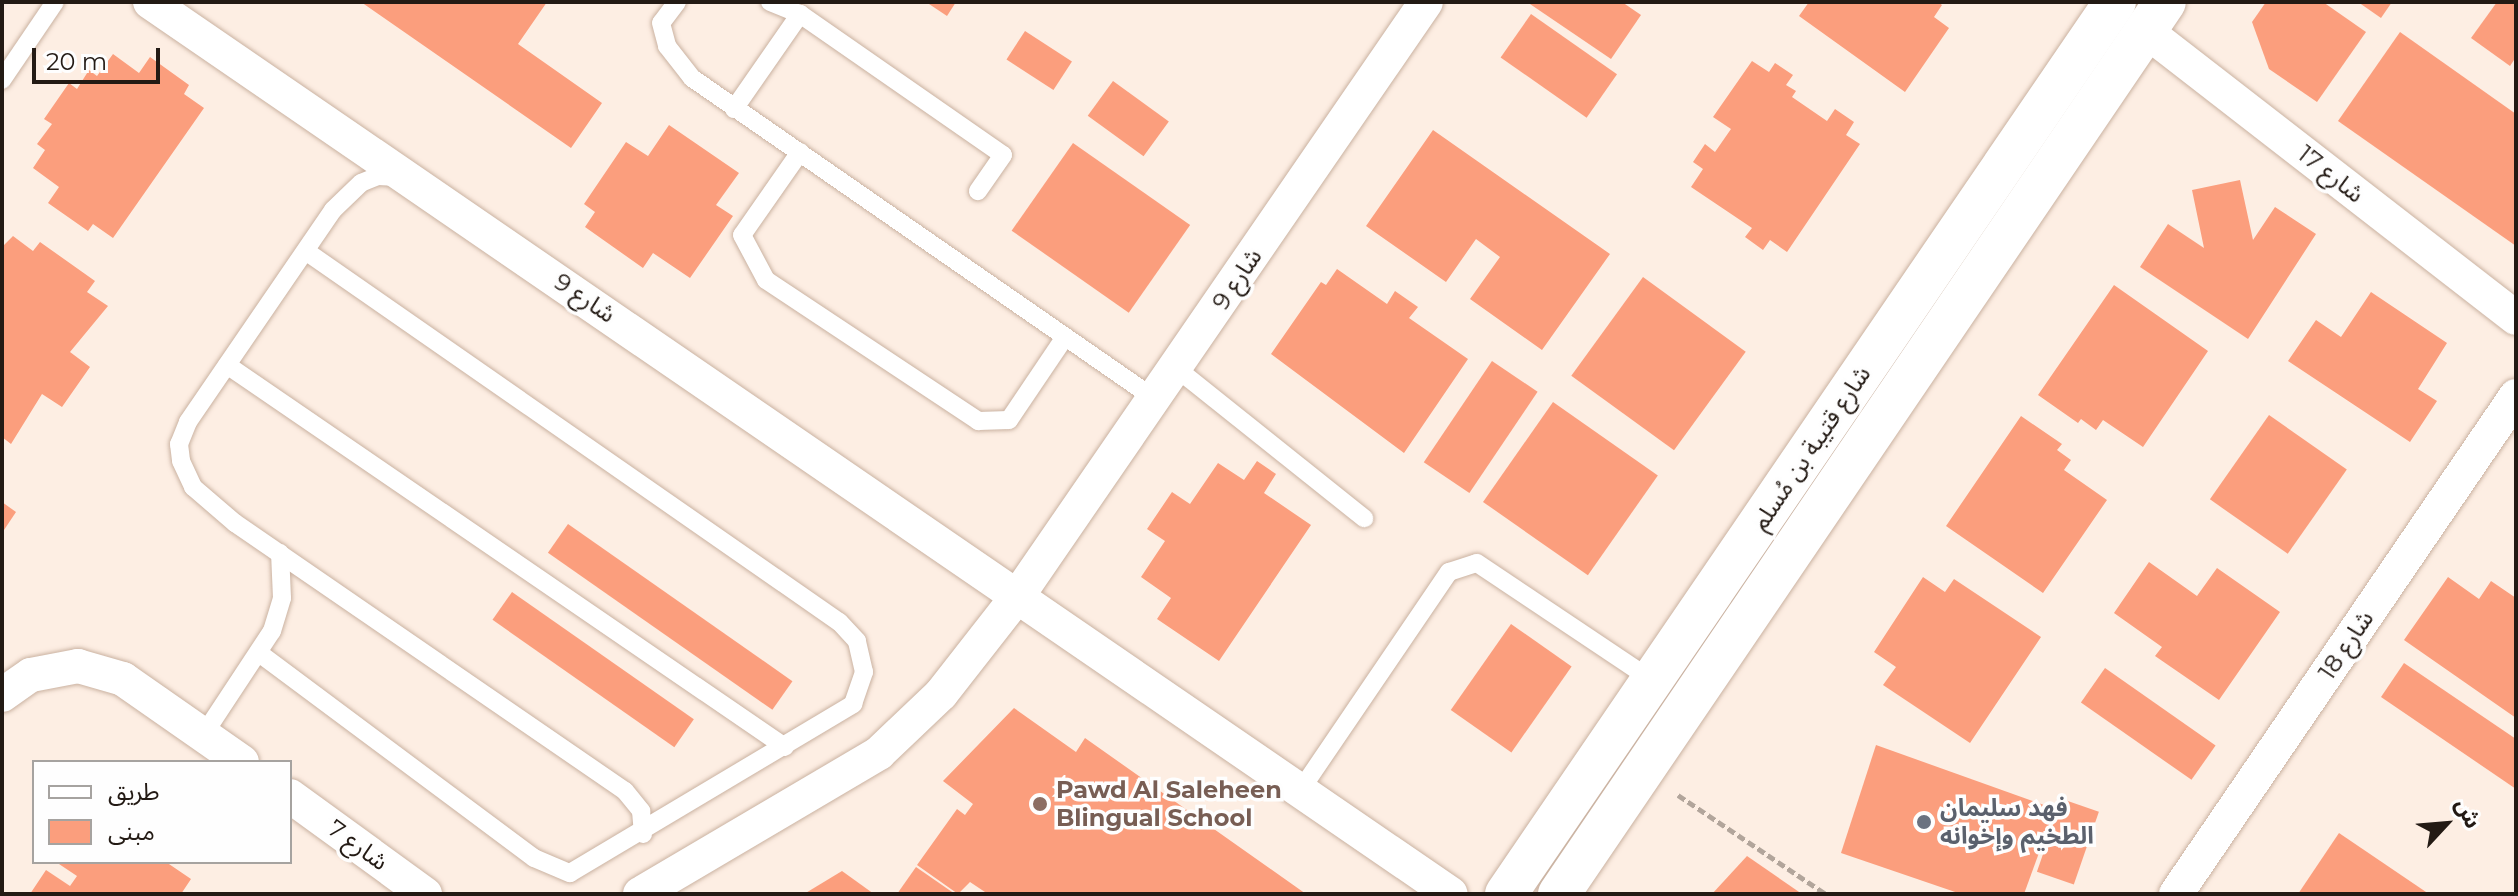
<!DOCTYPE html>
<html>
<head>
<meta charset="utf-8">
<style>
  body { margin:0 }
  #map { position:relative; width:2518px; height:896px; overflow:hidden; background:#fdeee3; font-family:Montserrat,"Noto Sans Arabic",sans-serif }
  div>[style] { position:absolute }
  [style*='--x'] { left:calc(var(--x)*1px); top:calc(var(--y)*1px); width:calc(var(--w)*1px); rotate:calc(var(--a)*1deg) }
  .building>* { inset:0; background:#fb9e7d; transform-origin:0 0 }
  .path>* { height:5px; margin-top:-2.5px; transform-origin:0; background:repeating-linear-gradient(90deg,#b2a59b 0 8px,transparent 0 12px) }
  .roads { filter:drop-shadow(0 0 2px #cab2a1) drop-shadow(0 0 2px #cab2a1) }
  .service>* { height:18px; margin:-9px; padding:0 9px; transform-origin:9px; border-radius:9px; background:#fff }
  .minor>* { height:34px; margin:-17px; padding:0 17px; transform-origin:17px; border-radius:17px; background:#fff }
  .tertiary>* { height:42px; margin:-21px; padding:0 21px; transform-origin:21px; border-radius:21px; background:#fff }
  .dots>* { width:22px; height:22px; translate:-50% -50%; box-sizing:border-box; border:4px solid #fefefe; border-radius:50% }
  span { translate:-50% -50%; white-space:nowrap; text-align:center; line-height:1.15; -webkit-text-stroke:7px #fefefe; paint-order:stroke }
  .street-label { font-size:24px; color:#231a14 }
  .education-label { font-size:24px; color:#785e54; font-weight:700 }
  .left { translate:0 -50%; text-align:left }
  .worship-label { font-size:24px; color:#5b616d; font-weight:700 }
  .frame { position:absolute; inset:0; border:4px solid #231a14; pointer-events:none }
  .legend { position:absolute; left:32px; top:760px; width:260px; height:104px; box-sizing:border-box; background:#fefefe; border:2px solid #a6a3a0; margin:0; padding:10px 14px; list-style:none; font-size:24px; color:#231a14 }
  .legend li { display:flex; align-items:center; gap:16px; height:40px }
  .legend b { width:40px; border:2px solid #a6a3a0 }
  .north { position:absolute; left:2406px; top:784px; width:80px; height:80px; -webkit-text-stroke:6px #fefefe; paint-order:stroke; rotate:64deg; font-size:22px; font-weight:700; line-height:32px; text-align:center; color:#231a14 }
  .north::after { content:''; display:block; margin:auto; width:28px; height:36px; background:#231a14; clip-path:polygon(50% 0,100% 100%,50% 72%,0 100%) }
  .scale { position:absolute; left:32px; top:48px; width:128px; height:36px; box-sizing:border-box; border:4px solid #231a14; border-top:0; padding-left:10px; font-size:24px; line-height:28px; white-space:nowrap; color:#231a14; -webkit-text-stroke:6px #fefefe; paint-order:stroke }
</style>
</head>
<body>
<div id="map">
  <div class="building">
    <i style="clip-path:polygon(361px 2px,547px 2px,518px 44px,602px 103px,571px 148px)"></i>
    <i style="clip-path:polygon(926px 2px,956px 2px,947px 16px)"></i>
    <i style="clip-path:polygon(1527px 2px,1622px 2px,1641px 15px,1611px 59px)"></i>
    <i style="clip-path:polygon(1809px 2px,1938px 2px,1942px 5px,1934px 17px,1949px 28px,1905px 92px,1799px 16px)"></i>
    <i style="clip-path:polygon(2266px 2px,2323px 2px,2366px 32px,2317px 102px,2269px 69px,2252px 22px)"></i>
    <i style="clip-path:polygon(2358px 2px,2392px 2px,2381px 18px)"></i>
    <i style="clip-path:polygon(2497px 2px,2516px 2px,2516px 57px,2510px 66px,2471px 38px)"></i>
    <i style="left:1531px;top:14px;width:105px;height:53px;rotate:35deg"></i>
    <i style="left:1025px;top:31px;width:56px;height:34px;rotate:33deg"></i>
    <i style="clip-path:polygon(2400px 32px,2516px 114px,2516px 246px,2338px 121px)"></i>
    <i style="clip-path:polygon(113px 54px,139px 73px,150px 57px,189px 85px,184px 94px,204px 108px,113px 238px,93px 224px,88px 231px,48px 203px,59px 187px,33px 168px,45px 150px,37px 144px,52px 124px,44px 119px,69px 83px,77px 89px,89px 70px,97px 76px)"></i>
    <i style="clip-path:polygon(1752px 61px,1769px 72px,1775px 63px,1793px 75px,1786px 85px,1796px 91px,1792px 97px,1827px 121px,1835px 109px,1854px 122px,1846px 135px,1860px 144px,1787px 252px,1770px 240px,1763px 250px,1745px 237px,1752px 228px,1691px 187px,1703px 169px,1693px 162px,1705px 144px,1715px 152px,1731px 129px,1713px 117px)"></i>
    <i style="left:1113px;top:81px;width:69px;height:43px;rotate:36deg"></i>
    <i style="clip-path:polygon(669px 125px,739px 173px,716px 205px,733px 216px,690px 278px,653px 253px,643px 268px,585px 227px,595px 212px,584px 204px,626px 142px,648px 156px)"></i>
    <i style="clip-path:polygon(1433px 130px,1610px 254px,1542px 350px,1470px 299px,1500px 257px,1476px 239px,1446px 282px,1366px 226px)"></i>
    <i style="left:1073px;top:143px;width:143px;height:107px;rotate:35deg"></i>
    <i style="clip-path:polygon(2240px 180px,2253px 240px,2275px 207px,2316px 234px,2248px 339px,2140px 267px,2168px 224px,2204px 248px,2192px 190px)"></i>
    <i style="clip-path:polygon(13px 236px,33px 251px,40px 242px,95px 281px,87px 292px,108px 306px,70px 352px,90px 367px,62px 407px,42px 394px,11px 444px,2px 437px,2px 247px)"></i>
    <i style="clip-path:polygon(1337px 269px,1387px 304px,1395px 291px,1418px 307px,1409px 318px,1468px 359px,1404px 453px,1271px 354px,1321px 282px,1326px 285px)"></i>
    <i style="left:1643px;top:277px;width:127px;height:122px;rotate:36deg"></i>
    <i style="clip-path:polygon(2114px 285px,2208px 351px,2143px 447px,2103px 420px,2096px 430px,2081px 419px,2078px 423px,2038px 395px)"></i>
    <i style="clip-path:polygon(2371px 292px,2447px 343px,2418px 389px,2437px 401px,2410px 442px,2288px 361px,2316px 320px,2341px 337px)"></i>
    <i style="left:1492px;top:361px;width:55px;height:122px;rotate:34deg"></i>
    <i style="left:1553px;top:402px;width:128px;height:122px;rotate:35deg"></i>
    <i style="left:2269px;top:415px;width:95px;height:103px;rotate:35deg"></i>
    <i style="clip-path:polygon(2021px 416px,2062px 444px,2057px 450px,2071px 460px,2064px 470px,2107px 500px,2043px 593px,1946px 526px)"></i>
    <i style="clip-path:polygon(1257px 461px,1276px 474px,1264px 493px,1311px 525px,1219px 661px,1157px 619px,1171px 598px,1141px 577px,1165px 541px,1147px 529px,1172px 492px,1190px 504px,1218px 463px,1244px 480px)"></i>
    <i style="clip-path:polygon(2px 502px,16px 512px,2px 533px)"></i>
    <i style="left:568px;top:524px;width:274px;height:35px;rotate:35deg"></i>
    <i style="clip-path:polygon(2149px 562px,2197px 596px,2217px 568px,2280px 612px,2219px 700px,2155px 656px,2162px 647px,2114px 613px)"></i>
    <i style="clip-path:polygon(1923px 577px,1945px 592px,1954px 579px,2041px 637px,1970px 743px,1883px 685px,1896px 667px,1874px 652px)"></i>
    <i style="clip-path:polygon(2448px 577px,2479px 599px,2491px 581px,2516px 598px,2516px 718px,2404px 640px)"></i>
    <i style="left:512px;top:592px;width:222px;height:34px;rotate:35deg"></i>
    <i style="left:1511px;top:624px;width:74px;height:105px;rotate:35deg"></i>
    <i style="clip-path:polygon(2404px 663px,2516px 739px,2516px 789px,2381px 697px)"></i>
    <i style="left:2105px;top:668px;width:135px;height:42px;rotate:35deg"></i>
    <i style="clip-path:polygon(1014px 708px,1076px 752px,1085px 738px,1306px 894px,988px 894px,970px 882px,958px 894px,917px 865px,957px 809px,965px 815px,973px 804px,943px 781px)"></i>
    <i style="clip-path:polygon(1876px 745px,2055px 809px,2024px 894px,1961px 894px,1841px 853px)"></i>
    <i style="left:2062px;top:799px;width:39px;height:77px;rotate:19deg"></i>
    <i style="clip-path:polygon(2339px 833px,2429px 894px,2298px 894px)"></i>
    <i style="clip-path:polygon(1747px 856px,1802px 894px,1712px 894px)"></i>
    <i style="clip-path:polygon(56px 862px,166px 862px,191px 879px,181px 894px,30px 894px,46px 870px,70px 886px,77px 876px)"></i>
    <i style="clip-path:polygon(916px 867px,955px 894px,897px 894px)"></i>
    <i style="clip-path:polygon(842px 871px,874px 894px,804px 894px)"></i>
  </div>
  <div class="path">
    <i style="--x:1678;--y:795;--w:178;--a:33.8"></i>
  </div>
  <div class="roads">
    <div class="service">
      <i style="--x:677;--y:2;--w:26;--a:127"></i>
      <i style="--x:661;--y:23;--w:24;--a:75"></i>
      <i style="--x:667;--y:46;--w:41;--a:52"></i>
      <i style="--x:692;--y:78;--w:563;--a:34.73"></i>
      <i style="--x:770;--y:2;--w:32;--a:22"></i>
      <i style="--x:2;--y:80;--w:94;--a:-55.8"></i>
      <i style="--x:734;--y:109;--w:116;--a:-55.2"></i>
      <i style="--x:800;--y:14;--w:247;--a:34.8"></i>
      <i style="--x:1003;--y:155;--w:44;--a:124.8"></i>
      <i style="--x:800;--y:152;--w:101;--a:124.9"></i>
      <i style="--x:742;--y:235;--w:51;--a:61.9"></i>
      <i style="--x:766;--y:280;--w:255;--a:33.6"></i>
      <i style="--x:978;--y:421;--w:31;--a:-2"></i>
      <i style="--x:1009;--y:420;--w:100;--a:-56"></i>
      <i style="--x:398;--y:177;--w:20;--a:-177"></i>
      <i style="--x:378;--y:176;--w:18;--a:158"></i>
      <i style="--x:361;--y:183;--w:39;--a:136"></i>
      <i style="--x:333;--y:210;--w:257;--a:124.4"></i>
      <i style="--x:188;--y:422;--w:24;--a:112"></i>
      <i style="--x:179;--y:444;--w:17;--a:83"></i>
      <i style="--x:181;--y:461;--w:29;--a:65"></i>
      <i style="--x:193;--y:487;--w:55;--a:40.6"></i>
      <i style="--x:235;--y:523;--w:473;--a:34.5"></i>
      <i style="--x:625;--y:791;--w:26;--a:51"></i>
      <i style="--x:641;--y:811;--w:23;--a:85"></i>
      <i style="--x:227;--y:365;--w:676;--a:34.4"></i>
      <i style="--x:1176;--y:368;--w:241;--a:38.6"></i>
      <i style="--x:259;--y:653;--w:343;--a:36.7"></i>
      <i style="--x:534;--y:858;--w:39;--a:23"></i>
      <i style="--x:570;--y:873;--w:330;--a:-30.8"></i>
      <i style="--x:853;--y:704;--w:34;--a:-71"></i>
      <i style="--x:864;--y:672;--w:32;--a:-103"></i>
      <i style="--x:857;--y:641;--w:26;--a:-133"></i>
      <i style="--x:839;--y:622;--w:648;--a:-145.18"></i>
      <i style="--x:204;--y:734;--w:123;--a:-56.6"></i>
      <i style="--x:272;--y:631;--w:34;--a:-73"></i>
      <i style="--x:282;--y:598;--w:45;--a:-92.5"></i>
      <i style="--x:1300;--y:791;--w:265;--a:-55.8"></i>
      <i style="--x:1449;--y:572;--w:29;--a:-18"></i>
      <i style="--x:1477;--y:563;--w:211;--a:33.8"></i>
    </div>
    <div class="minor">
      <i style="--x:150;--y:2;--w:1577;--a:34.44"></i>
      <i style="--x:2146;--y:31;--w:468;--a:37.8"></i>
      <i style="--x:2;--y:695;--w:35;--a:-35"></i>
      <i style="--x:31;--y:675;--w:48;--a:-10.8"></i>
      <i style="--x:78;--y:666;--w:47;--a:16.1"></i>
      <i style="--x:123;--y:679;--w:145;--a:34.9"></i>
      <i style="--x:290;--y:796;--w:167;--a:36"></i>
      <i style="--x:640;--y:894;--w:277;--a:-30.5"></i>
      <i style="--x:879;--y:753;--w:86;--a:-43.6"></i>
      <i style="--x:941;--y:694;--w:127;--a:-52"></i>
      <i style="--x:1019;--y:594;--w:718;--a:-55.49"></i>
      <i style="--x:2176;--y:894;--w:603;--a:-55.68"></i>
    </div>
    <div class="tertiary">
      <i style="--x:1506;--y:894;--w:1080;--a:-55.68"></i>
      <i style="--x:1559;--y:894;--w:1078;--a:-55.81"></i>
    </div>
  </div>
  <div class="dots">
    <i style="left:1040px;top:804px;background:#8d6e63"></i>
    <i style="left:1924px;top:822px;background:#6b7280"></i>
  </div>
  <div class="street-label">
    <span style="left:2331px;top:174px;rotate:38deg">شارع 17</span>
    <span style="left:1237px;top:279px;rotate:-56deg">شارع 9</span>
    <span style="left:585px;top:298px;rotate:34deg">شارع 9</span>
    <span style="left:1811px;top:448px;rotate:-56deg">شارع قتيبة بن مُسلم</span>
    <span style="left:2346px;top:645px;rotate:-56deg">شارع 18</span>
    <span style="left:358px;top:845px;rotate:36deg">شارع 7</span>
  </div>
  <div class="education-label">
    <span class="left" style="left:1056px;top:804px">Pawd Al Saleheen<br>Blingual School</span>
  </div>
  <div class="worship-label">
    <span class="left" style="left:1940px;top:822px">فهد سليمان<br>الطخيم وإخوانه</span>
  </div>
  <div class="frame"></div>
  <ul class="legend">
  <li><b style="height:10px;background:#fff"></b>طريق</li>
  <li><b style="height:22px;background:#fb9e7d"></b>مبنى</li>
  </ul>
  <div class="north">ش</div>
  <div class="scale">20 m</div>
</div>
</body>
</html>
